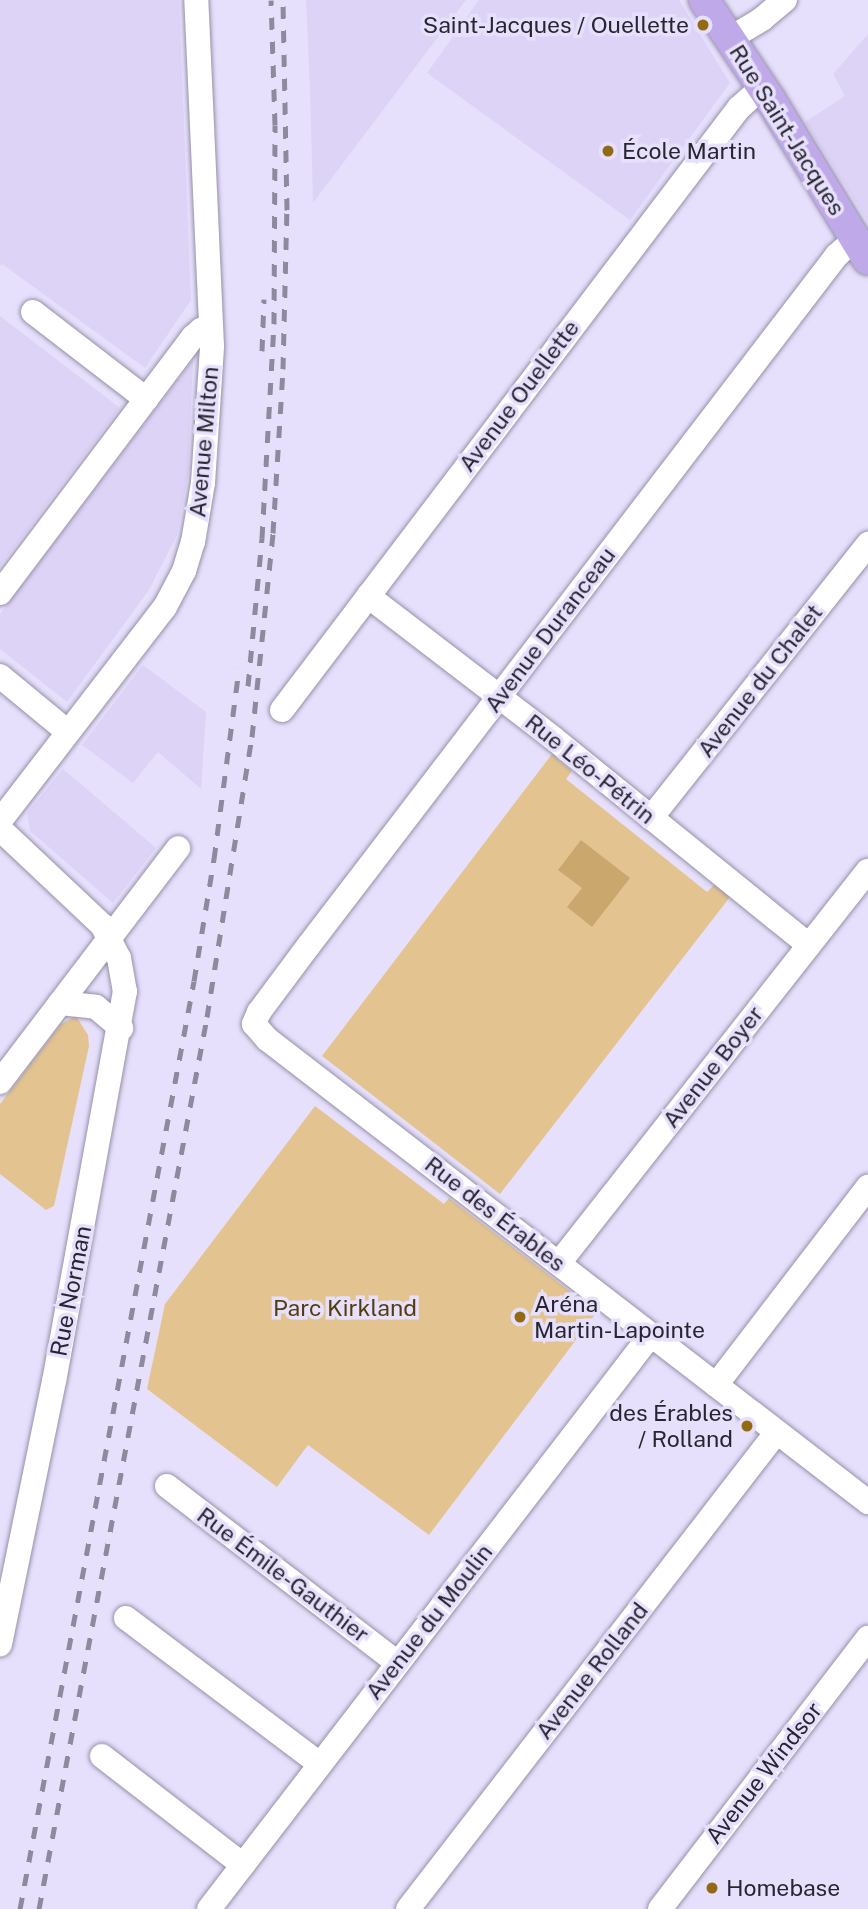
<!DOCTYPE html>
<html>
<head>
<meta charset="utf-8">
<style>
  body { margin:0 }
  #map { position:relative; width:868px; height:1909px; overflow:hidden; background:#e7e0fc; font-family:"Public Sans",sans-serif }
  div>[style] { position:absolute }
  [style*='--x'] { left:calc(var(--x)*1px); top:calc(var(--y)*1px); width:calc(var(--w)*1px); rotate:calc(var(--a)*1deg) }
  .built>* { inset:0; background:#ddd3f7 }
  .green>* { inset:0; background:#e3c491 }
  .water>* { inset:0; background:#caa86d }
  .roads { filter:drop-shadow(0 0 2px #9790aa) drop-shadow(0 0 2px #9790aa) }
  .minor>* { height:24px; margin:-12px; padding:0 12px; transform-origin:12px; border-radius:12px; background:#fff }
  .major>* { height:30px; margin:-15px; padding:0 15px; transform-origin:15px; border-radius:15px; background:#bfa9e9 }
  .rail>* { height:5px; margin-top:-2.5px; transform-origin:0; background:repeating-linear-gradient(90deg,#8e899d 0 12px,transparent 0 24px) }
  .dots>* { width:19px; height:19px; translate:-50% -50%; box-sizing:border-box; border:4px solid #e7e0fc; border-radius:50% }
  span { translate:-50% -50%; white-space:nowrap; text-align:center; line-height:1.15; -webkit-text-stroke:7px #e7e0fc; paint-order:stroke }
  .poi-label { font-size:23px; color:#282530 }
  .right { translate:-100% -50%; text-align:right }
  .left { translate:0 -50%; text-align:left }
  .street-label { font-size:23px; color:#282530 }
  .park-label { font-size:23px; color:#543c0c }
</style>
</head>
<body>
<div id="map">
  <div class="built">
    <i style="clip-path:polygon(0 0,179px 0,191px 300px,145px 368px,2px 264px,0 266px)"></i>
    <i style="clip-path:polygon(306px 0,466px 0,313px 203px,310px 89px)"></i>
    <i style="clip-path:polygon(479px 0,679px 0,730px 83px,630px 220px,427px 73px)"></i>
    <i style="clip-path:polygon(868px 34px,868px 222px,805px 122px,845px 96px,833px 74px)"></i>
    <i style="clip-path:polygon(0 316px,120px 408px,0 566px)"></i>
    <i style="clip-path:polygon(193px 360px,188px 475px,177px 535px,149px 590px,67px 702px,0 649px,0 614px)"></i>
    <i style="clip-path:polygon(143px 665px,206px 712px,201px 789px,158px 752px,133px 783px,82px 745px)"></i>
    <i style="clip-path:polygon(63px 769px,156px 848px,113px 903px,30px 831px,27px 813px)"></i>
  </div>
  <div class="green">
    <i style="clip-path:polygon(552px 754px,572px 771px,566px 779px,707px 892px,714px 885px,730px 897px,500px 1194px,322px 1056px)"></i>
    <i style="clip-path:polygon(76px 1016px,88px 1035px,89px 1046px,54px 1206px,46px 1210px,0 1174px,0 1104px,61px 1024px)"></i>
    <i style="clip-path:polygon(315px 1106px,444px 1204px,449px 1198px,597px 1312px,429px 1535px,308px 1445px,277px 1487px,147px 1389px,165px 1304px)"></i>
  </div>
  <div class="water">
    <i style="clip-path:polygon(581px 840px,630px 878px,592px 927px,567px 907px,582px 888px,558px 870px)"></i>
  </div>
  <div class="roads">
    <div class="minor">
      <i style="--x:729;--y:39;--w:39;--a:-31"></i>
      <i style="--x:762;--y:19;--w:30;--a:-40"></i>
      <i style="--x:855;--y:239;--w:24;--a:138"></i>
      <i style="--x:837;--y:255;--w:869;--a:127.42"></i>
      <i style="--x:309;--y:945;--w:84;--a:126.7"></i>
      <i style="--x:259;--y:1012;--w:13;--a:113"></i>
      <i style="--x:254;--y:1024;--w:20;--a:49"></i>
      <i style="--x:267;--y:1039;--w:759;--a:37.61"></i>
      <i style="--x:33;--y:312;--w:143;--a:37.6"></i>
      <i style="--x:0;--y:593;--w:321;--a:-53"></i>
      <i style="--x:193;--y:337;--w:11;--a:-41"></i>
      <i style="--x:201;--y:330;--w:10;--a:-6"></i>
      <i style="--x:368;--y:596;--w:233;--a:37.5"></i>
      <i style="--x:553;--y:738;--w:329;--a:39"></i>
      <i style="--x:0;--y:676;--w:88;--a:39.5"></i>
      <i style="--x:282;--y:710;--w:756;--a:-52.8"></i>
      <i style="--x:739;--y:108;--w:31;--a:-42"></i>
      <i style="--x:651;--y:818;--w:350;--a:-51.6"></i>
      <i style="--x:0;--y:821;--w:270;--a:-52.4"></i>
      <i style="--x:165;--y:607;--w:41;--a:-62.2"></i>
      <i style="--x:184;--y:571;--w:30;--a:-73"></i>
      <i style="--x:193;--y:542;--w:60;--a:-80.4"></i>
      <i style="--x:203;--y:483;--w:137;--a:-86.2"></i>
      <i style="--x:212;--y:346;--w:346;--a:-92.6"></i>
      <i style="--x:0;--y:829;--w:140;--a:43.3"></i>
      <i style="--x:102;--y:925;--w:37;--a:63"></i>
      <i style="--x:119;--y:958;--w:34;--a:80"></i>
      <i style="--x:125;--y:991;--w:396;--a:100.3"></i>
      <i style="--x:54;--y:1381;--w:269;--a:101.6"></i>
      <i style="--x:60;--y:1003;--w:36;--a:6"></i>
      <i style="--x:96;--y:1007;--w:33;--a:40"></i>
      <i style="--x:0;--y:1082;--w:294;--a:-52.7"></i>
      <i style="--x:559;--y:1263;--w:499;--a:-51.8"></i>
      <i style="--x:716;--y:1385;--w:250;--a:-52.5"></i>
      <i style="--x:167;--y:1486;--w:291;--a:37.5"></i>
      <i style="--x:126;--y:1618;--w:243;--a:37"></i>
      <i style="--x:102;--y:1756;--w:178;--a:37.7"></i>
      <i style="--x:209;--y:1909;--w:723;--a:-52.42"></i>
      <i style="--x:408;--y:1909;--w:602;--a:-52.29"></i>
      <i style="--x:660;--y:1909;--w:342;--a:-52.5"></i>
    </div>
    <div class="major">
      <i style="--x:704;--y:0;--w:119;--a:56.3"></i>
      <i style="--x:770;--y:99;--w:188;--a:58.7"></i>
    </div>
  </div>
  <div class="rail">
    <i style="--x:262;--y:351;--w:52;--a:-87.8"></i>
    <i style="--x:248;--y:686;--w:149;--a:-84.6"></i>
    <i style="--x:262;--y:538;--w:214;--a:-86.8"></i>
    <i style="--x:274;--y:324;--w:199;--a:-89.7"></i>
    <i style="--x:275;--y:125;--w:125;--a:-91.8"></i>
    <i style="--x:20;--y:1909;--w:944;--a:-79.38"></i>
    <i style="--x:194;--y:981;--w:124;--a:-80.7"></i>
    <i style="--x:214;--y:859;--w:192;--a:-82.5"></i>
    <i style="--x:39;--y:1909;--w:908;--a:-79.33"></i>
    <i style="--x:207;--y:1017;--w:284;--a:-80.9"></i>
    <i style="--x:252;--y:737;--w:205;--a:-84.1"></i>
    <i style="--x:273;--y:533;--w:164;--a:-86.5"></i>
    <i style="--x:283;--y:369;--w:159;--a:-88.6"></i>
    <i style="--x:287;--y:210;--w:210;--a:-91.1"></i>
  </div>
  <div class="dots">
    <i style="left:703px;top:25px;background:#926a13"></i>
    <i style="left:608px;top:151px;background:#926a13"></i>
    <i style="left:520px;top:1317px;background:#926a13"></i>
    <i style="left:747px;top:1426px;background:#926a13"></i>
    <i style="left:712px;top:1888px;background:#926a13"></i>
  </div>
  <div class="poi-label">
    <span class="right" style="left:689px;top:25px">Saint-Jacques / Ouellette</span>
    <span class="left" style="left:622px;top:151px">École Martin</span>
    <span class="left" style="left:534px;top:1317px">Aréna<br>Martin-Lapointe</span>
    <span class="right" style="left:733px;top:1426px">des Érables<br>/ Rolland</span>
    <span class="left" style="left:726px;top:1888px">Homebase</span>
  </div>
  <div class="street-label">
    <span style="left:787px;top:130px;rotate:58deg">Rue Saint-Jacques</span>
    <span style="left:519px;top:396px;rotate:-53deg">Avenue Ouellette</span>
    <span style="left:204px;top:442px;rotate:-85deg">Avenue Milton</span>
    <span style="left:550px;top:630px;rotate:-53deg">Avenue Duranceau</span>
    <span style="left:760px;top:681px;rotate:-52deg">Avenue du Chalet</span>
    <span style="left:590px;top:769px;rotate:39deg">Rue Léo-Pétrin</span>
    <span style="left:713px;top:1067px;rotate:-52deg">Avenue Boyer</span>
    <span style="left:495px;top:1214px;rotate:38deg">Rue des Érables</span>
    <span style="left:71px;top:1291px;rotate:-79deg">Rue Norman</span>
    <span style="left:283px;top:1575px;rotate:37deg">Rue Émile-Gauthier</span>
    <span style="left:429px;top:1622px;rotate:-52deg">Avenue du Moulin</span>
    <span style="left:592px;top:1671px;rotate:-52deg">Avenue Rolland</span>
    <span style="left:764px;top:1773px;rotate:-52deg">Avenue Windsor</span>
  </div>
  <div class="park-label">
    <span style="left:345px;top:1308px">Parc Kirkland</span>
  </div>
</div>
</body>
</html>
